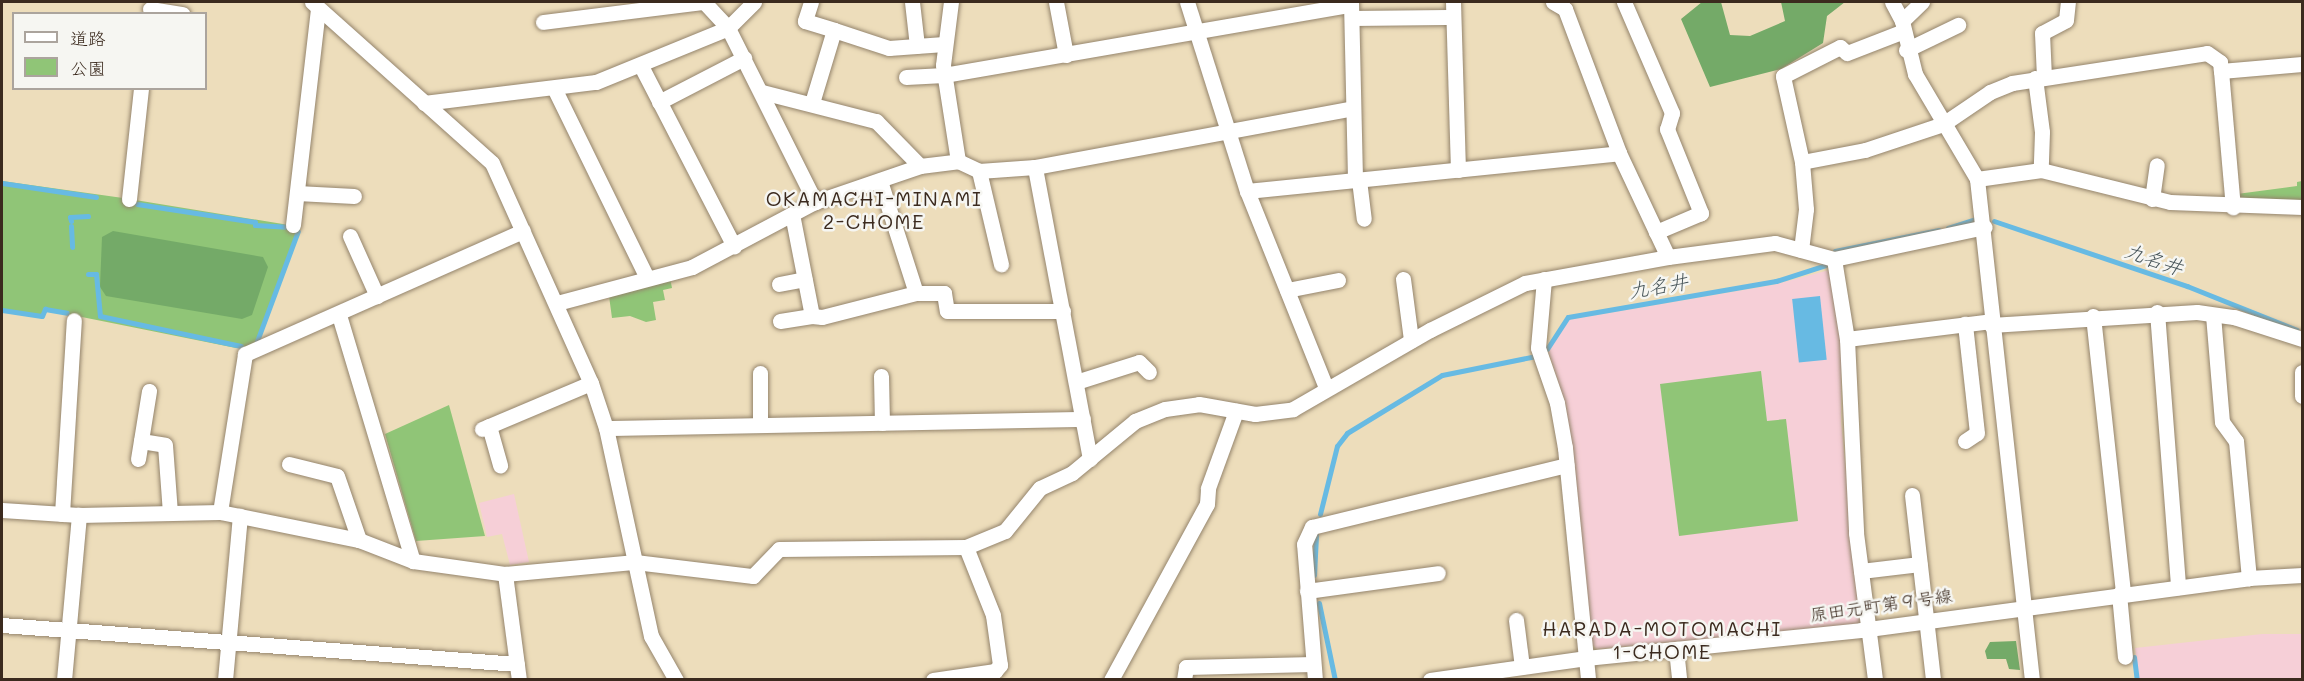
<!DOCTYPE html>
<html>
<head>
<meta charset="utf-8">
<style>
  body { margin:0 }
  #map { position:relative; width:2304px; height:681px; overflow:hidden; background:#edddbb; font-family:Mali,"Klee One",sans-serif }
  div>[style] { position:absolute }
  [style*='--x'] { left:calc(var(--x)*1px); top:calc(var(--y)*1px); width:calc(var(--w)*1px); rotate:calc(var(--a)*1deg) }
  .built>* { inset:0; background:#f6cfd7 }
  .green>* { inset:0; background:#90c577 }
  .forest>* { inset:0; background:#74aa68 }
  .water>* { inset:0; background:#67bae3; transform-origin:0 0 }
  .stream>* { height:5px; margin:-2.5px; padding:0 2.5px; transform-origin:2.5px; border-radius:2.5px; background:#67bae3 }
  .roads { filter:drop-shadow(0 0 2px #94846c) drop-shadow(0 0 2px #94846c) }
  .street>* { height:15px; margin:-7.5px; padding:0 7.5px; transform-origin:7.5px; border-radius:7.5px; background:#fff }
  span { translate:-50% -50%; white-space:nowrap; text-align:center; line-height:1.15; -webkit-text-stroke:5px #f6f6f2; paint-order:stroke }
  .street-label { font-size:18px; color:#3b2a1e }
  .neighbourhood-label { font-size:20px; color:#3b2a1e; letter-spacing:1.5px }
  .water-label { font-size:20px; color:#485559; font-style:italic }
  .frame { position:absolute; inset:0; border:3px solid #3b2a1e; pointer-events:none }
  .legend { position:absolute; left:12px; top:12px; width:195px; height:78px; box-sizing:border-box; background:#f6f6f2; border:2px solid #aba49d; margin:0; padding:8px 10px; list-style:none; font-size:18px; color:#3b2a1e }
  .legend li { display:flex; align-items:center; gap:12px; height:30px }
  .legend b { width:30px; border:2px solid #aba49d }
</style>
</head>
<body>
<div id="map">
  <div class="built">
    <i style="clip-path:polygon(1829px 270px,1841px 342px,1841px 422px,1861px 624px,1597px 649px,1591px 643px,1566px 406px,1548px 350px,1568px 320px,1773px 285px)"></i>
    <i style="clip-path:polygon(514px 494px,529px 562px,510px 565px,502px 534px,487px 537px,479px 503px)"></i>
    <i style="clip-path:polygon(2262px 634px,2302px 634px,2302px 679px,2139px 679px,2135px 648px)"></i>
  </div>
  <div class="green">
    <i style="clip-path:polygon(2px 181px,123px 198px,301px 227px,255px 345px,236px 348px,47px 310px,44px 317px,2px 311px)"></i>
    <i style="clip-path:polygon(2302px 181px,2302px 200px,2239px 201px,2237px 194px,2297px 186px,2297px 182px)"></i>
    <i style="clip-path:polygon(670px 278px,672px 288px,663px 290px,665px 300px,653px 302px,656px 320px,646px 322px,630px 316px,612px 318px,609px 296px)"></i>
    <i style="clip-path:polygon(1761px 371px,1767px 421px,1786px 419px,1798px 521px,1679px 536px,1660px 384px)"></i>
    <i style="clip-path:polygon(449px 405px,485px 536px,416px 541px,385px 434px)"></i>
  </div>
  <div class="forest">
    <i style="clip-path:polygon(1702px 2px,1721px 2px,1730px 35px,1750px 36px,1785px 21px,1781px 2px,1845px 2px,1827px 16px,1823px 43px,1781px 69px,1710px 87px,1681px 19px)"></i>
    <i style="clip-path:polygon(113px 231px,263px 257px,268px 267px,252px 315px,242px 319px,106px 296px,100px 287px,102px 237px)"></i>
    <i style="clip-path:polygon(2016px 641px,2020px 670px,2009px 669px,2006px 659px,1987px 659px,1985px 651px,1990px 642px)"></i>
  </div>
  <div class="water">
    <i style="left:1820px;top:296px;width:64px;height:28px;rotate:84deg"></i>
  </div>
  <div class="stream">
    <i style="--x:2;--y:183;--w:95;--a:8.5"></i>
    <i style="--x:137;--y:204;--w:119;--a:8.7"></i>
    <i style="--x:255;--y:222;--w:3;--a:90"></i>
    <i style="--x:255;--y:225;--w:36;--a:3"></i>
    <i style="--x:71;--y:221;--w:4;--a:-104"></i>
    <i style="--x:70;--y:217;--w:18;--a:-3"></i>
    <i style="--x:1994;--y:221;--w:204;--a:18.6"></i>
    <i style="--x:2187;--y:286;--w:118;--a:21.8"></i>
    <i style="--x:71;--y:226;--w:21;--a:87"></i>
    <i style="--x:1948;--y:228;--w:32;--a:-18"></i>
    <i style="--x:1835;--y:251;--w:106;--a:-11.4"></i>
    <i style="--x:88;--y:274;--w:8;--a:0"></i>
    <i style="--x:96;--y:274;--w:42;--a:84.6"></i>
    <i style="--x:100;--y:316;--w:144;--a:12"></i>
    <i style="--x:2;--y:310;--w:40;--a:8.5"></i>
    <i style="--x:42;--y:316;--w:8;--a:-67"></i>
    <i style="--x:45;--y:309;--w:22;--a:10"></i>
    <i style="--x:257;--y:341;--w:117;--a:-69.6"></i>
    <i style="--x:1547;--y:349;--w:38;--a:-57"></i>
    <i style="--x:1568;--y:317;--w:211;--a:-9.8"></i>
    <i style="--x:1776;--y:281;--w:52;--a:-17.7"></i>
    <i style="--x:1320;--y:514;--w:70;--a:-76"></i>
    <i style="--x:1337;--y:446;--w:16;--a:-52"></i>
    <i style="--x:1347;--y:433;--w:111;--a:-31.4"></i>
    <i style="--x:1442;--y:375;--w:96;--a:-11.4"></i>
    <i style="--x:1314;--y:575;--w:40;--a:-87.1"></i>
    <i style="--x:1319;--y:603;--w:79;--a:78.3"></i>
    <i style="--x:2134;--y:657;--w:23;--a:83"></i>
  </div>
  <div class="roads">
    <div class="street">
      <i style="--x:312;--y:2;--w:241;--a:41.8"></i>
      <i style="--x:492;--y:163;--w:241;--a:65.8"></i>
      <i style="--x:591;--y:383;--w:47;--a:71.6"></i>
      <i style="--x:606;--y:428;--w:213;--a:77.8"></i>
      <i style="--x:651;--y:636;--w:51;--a:60.4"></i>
      <i style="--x:704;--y:2;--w:35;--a:47"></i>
      <i style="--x:728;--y:28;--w:195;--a:63.4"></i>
      <i style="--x:811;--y:2;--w:20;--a:108"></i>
      <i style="--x:805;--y:21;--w:30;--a:17"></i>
      <i style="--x:834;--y:30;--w:76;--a:106.8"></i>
      <i style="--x:912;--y:2;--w:44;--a:83.5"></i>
      <i style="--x:1056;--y:2;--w:54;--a:79.3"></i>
      <i style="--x:1187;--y:2;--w:198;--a:72.4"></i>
      <i style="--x:1247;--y:191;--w:212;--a:68.1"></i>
      <i style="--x:1351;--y:2;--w:178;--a:88.7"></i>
      <i style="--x:1453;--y:2;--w:168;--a:88.3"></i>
      <i style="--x:1553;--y:2;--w:14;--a:30"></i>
      <i style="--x:1565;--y:9;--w:154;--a:69.4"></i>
      <i style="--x:1619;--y:153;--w:115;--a:64.8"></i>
      <i style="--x:1624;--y:2;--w:121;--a:66.6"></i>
      <i style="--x:1672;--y:113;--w:17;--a:107"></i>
      <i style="--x:1667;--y:129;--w:91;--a:68"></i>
      <i style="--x:1701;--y:213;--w:49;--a:157.1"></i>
      <i style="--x:1892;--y:2;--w:21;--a:62"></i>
      <i style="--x:1902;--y:21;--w:55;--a:76.2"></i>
      <i style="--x:1915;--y:74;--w:122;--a:59.4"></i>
      <i style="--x:1977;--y:179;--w:504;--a:83.74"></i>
      <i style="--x:150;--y:9;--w:33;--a:9"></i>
      <i style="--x:1352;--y:18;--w:101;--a:-0.6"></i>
      <i style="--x:1902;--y:21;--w:28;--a:-44"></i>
      <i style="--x:543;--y:22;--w:161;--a:-7.1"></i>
      <i style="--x:834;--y:30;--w:58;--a:18.1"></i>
      <i style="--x:889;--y:48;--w:55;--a:-4.2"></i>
      <i style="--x:1906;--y:50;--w:58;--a:-25.7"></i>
      <i style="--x:641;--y:66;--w:203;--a:62.7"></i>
      <i style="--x:2221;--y:71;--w:137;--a:85"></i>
      <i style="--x:906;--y:77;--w:38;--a:-3"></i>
      <i style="--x:944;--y:75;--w:413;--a:-9.8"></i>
      <i style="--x:2044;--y:77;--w:44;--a:-92.6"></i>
      <i style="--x:2042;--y:33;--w:27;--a:-28"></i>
      <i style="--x:2066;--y:20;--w:18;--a:-84"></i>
      <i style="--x:2035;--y:78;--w:54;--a:82.6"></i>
      <i style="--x:2042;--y:132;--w:38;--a:92"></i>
      <i style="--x:554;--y:88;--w:212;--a:63.9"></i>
      <i style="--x:762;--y:92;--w:118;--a:14.3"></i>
      <i style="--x:876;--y:121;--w:63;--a:45.6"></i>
      <i style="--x:659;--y:102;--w:96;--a:-27.4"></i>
      <i style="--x:424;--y:103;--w:173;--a:-7"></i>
      <i style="--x:596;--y:82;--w:143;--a:-22.2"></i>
      <i style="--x:728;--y:28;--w:37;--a:-45"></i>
      <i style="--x:958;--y:161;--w:23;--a:25"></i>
      <i style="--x:979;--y:171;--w:56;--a:-4.1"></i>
      <i style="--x:1802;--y:162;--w:64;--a:-10.8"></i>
      <i style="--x:1865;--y:150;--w:82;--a:-18.4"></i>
      <i style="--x:1943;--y:124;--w:57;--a:-34.2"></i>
      <i style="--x:1990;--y:92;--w:24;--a:-22"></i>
      <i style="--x:2012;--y:83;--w:197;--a:-8.7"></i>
      <i style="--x:2207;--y:53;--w:16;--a:35"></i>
      <i style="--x:2220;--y:62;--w:9;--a:84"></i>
      <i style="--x:2221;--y:71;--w:81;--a:-4.9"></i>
      <i style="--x:979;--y:171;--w:96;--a:76.7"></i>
      <i style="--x:1977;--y:179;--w:65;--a:-8"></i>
      <i style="--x:2041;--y:170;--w:133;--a:13.9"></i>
      <i style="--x:2170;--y:202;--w:132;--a:2.2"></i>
      <i style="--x:1359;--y:180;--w:39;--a:83"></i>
      <i style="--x:1247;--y:191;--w:374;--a:-5.8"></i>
      <i style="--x:297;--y:193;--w:57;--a:3"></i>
      <i style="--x:129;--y:199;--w:112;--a:-83.8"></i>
      <i style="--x:2152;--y:199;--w:34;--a:-82"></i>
      <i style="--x:792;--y:214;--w:104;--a:78.9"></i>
      <i style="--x:812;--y:316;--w:10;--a:6"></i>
      <i style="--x:822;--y:317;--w:97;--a:-14.3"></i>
      <i style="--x:916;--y:293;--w:118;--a:-107.8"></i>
      <i style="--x:293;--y:225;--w:217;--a:-83.4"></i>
      <i style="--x:350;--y:236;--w:66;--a:65.8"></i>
      <i style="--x:1801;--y:250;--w:41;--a:-83"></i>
      <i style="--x:1806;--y:209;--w:47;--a:-94.9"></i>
      <i style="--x:1802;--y:162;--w:88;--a:-102.5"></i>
      <i style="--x:1783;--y:76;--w:64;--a:-27"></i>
      <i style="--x:1840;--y:47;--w:9;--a:41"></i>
      <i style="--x:1847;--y:53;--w:61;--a:-21.1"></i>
      <i style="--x:1834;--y:259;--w:81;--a:80.8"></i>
      <i style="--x:1847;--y:339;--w:194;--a:87.3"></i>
      <i style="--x:1856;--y:533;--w:148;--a:82.6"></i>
      <i style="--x:1403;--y:279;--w:62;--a:82.5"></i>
      <i style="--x:1544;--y:279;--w:69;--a:95"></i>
      <i style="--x:1538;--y:348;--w:58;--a:70.9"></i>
      <i style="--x:1557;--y:403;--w:46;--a:79.9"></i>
      <i style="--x:1565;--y:448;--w:233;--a:84.3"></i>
      <i style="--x:779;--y:284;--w:26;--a:-11"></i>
      <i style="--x:1287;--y:290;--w:52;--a:-11.1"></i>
      <i style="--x:916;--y:293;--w:28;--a:0"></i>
      <i style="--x:944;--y:293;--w:18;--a:81"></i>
      <i style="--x:947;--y:311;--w:116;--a:0"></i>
      <i style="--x:557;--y:303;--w:140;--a:-14.9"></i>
      <i style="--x:692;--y:267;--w:139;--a:-27.9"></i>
      <i style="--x:815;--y:202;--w:111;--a:-18.9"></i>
      <i style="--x:920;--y:166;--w:38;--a:-7"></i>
      <i style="--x:958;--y:161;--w:97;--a:-98.9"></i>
      <i style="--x:943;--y:65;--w:64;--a:-82.8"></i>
      <i style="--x:2157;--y:312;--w:276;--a:85.6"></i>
      <i style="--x:339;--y:315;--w:257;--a:73.3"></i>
      <i style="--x:2213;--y:315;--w:107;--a:85.2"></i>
      <i style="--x:2222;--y:422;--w:24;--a:54"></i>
      <i style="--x:2236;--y:441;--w:138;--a:84.6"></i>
      <i style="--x:2093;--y:316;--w:279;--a:83.8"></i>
      <i style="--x:780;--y:321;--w:32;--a:-9"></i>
      <i style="--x:1991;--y:325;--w:206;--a:-3.6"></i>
      <i style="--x:2197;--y:312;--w:37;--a:8"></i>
      <i style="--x:2234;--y:317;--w:71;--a:17.9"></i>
      <i style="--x:1847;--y:339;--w:145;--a:-7.1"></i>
      <i style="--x:2302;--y:372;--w:24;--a:90"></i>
      <i style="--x:760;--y:373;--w:52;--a:90"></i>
      <i style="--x:881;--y:376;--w:47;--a:88.8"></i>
      <i style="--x:1076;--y:382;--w:66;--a:-17.6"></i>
      <i style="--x:1139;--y:362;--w:14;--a:45"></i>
      <i style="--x:489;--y:426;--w:41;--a:74.2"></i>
      <i style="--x:606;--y:428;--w:477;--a:-1.1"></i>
      <i style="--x:482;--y:429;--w:118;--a:-22.9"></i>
      <i style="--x:141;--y:441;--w:24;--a:9"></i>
      <i style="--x:165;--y:445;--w:68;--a:85.8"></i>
      <i style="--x:1965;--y:441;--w:14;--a:-34"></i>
      <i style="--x:1977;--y:433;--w:110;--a:-96.3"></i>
      <i style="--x:138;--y:459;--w:69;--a:-80.8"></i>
      <i style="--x:1090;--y:459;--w:297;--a:-100.7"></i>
      <i style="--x:1035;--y:167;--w:323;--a:-10.5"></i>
      <i style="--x:289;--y:464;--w:49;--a:14"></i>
      <i style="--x:337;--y:476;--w:68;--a:71"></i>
      <i style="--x:1912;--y:495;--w:186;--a:83.5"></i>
      <i style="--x:2;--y:510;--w:77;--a:3.7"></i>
      <i style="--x:79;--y:515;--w:141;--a:-1.2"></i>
      <i style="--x:220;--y:512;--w:142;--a:11.4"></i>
      <i style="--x:359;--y:540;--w:58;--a:21.3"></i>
      <i style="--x:413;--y:561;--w:93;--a:8"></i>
      <i style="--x:505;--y:574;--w:131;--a:-5.3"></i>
      <i style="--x:635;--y:562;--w:119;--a:6.8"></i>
      <i style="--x:753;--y:576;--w:37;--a:-46"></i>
      <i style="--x:779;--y:549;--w:187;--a:-0.6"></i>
      <i style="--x:966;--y:547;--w:42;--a:-22.3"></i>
      <i style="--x:1005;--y:531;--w:55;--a:-50.9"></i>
      <i style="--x:1040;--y:488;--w:35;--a:-25"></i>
      <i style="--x:1072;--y:473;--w:82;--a:-39.5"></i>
      <i style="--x:1135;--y:421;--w:32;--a:-22"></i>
      <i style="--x:1165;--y:409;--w:34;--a:-8"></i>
      <i style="--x:1199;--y:404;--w:57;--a:10.1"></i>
      <i style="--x:1255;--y:414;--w:38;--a:-7"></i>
      <i style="--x:1293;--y:409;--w:158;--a:-30"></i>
      <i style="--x:1430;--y:330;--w:106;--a:-26.3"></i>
      <i style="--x:1525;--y:283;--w:145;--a:-10.3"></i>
      <i style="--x:1668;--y:257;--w:108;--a:-7.5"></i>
      <i style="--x:1775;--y:243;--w:61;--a:15.2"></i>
      <i style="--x:1834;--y:259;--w:154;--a:-12"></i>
      <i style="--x:220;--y:512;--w:160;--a:-81"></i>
      <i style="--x:245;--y:354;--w:304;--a:-23.9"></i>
      <i style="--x:62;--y:514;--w:194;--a:-86.5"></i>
      <i style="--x:1861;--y:571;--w:59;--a:-6.8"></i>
      <i style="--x:505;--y:574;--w:107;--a:82.5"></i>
      <i style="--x:1307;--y:591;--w:132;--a:-7.8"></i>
      <i style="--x:2119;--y:594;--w:63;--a:84.6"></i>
      <i style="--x:1516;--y:620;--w:47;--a:82.7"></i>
      <i style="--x:2;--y:625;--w:516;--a:4.33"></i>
      <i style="--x:1676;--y:649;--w:31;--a:84"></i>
      <i style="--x:64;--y:680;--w:166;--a:-84.8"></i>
      <i style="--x:225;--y:680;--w:165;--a:-84.8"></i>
      <i style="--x:933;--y:680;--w:63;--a:-8.3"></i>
      <i style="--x:995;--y:671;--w:8;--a:-50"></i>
      <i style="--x:1000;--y:665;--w:50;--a:-98"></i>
      <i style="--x:993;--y:615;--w:73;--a:-111.7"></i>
      <i style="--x:1111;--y:680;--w:200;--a:-61.4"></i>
      <i style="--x:1207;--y:504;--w:16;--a:-86"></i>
      <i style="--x:1208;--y:488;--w:82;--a:-70"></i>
      <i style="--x:1184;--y:680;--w:13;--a:-81"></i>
      <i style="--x:1186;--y:667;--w:127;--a:-1.4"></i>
      <i style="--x:1315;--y:680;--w:136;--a:-94.6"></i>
      <i style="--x:1304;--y:544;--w:19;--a:-65"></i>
      <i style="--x:1312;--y:527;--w:262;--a:-13.7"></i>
      <i style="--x:1430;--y:680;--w:158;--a:-8"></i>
      <i style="--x:1586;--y:658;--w:276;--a:-5.8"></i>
      <i style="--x:1861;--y:630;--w:391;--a:-7.6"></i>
      <i style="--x:2249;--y:578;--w:53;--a:-3.2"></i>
    </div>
  </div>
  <div class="street-label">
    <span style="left:1881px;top:605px;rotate:-8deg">原田元町第９号線</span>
  </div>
  <div class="neighbourhood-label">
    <span style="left:874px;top:210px">OKAMACHI-MINAMI<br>2-CHOME</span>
    <span style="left:1662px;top:640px">HARADA-MOTOMACHI<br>1-CHOME</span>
  </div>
  <div class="water-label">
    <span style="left:2154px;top:259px;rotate:19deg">九名井</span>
    <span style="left:1658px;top:286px;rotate:-10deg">九名井</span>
  </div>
  <div class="frame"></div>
  <ul class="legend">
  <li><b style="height:8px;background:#fff"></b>道路</li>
  <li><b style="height:16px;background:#90c577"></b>公園</li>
  </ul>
</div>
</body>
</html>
